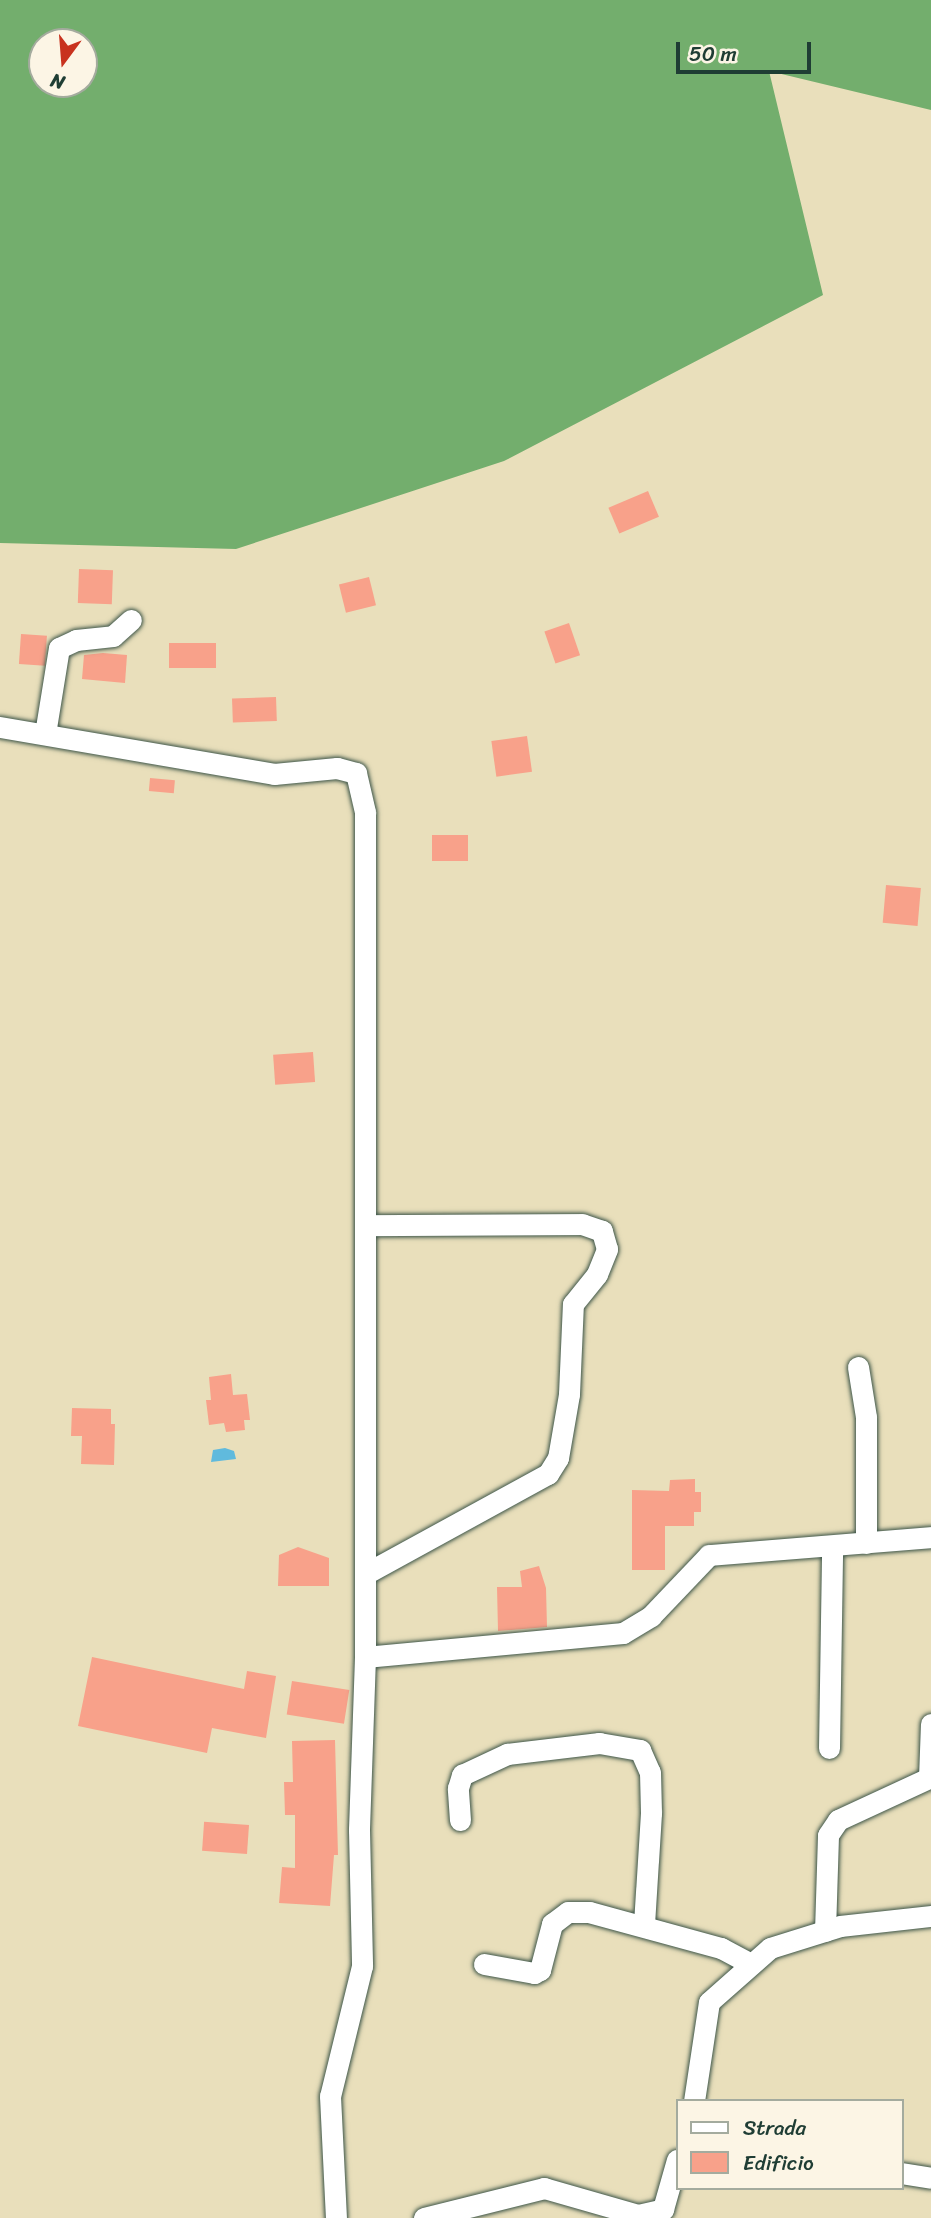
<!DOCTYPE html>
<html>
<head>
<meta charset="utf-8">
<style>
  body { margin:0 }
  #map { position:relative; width:931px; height:2218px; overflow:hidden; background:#e9dfbb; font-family:Sriracha,sans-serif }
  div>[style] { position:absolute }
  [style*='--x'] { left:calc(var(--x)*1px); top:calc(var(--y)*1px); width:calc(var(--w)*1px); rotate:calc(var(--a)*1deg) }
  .forest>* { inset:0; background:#73ae6d }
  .water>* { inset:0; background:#60badd }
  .building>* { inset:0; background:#f8a18a; transform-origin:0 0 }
  .roads { filter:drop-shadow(0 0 2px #3d5548) drop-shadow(0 0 2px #3d5548) }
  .minor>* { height:21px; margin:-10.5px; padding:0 10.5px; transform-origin:10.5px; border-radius:10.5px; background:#fff }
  span { translate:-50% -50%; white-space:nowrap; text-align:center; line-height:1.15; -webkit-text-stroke:7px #fcf5e5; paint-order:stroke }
  .legend { position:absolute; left:676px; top:2099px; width:228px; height:91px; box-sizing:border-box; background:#fcf5e5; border:2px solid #a4ab9e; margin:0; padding:9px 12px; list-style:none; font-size:21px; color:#1f3d34 }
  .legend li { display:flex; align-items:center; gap:14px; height:35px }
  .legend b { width:35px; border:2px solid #a4ab9e }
  .north { position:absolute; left:28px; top:28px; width:70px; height:70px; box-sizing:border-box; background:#fcf5e5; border:2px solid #a4ab9e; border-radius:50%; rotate:196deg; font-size:19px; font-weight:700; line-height:28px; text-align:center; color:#1f3d34 }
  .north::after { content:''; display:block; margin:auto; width:24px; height:32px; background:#c8321e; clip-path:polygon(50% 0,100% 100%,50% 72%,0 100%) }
  .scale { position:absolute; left:676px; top:42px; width:135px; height:32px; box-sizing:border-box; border:4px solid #1f3d34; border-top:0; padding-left:9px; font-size:21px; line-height:24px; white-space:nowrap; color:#1f3d34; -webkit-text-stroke:5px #fcf5e5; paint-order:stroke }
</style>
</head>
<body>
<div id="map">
  <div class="forest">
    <i style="clip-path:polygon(evenodd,0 0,931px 0,931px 110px,769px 71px,823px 295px,504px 461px,236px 549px,0 543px,0 0,42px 42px,84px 42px,84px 84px,42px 84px,42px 42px)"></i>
  </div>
  <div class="water">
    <i style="clip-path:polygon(225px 1448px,234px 1451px,236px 1459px,211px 1462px,213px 1450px)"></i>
  </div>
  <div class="building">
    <i style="left:648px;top:491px;width:28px;height:43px;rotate:67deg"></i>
    <i style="left:79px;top:569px;width:34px;height:34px;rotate:2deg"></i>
    <i style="left:369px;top:577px;width:29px;height:31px;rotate:76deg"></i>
    <i style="left:569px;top:623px;width:34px;height:26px;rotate:71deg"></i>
    <i style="left:21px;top:634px;width:26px;height:30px;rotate:4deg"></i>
    <i style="left:169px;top:643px;width:47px;height:25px"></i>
    <i style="clip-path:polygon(103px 653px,127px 655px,125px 683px,82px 679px,84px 655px)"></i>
    <i style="left:276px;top:697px;width:24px;height:44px;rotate:88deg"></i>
    <i style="left:527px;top:736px;width:36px;height:36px;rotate:82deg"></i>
    <i style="left:150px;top:778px;width:25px;height:13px;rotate:5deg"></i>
    <i style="left:432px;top:835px;width:36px;height:26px"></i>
    <i style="left:886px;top:885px;width:35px;height:38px;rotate:5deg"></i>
    <i style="left:313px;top:1052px;width:30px;height:40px;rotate:86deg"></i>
    <i style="clip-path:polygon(231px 1374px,233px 1395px,247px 1394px,250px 1420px,244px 1420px,245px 1430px,226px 1432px,224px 1423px,209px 1425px,206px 1400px,211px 1400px,209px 1377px)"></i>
    <i style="clip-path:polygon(72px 1408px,111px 1409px,111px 1424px,115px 1424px,114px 1465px,81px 1464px,82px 1436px,71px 1436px)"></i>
    <i style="clip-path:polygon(695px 1479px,695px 1492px,701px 1492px,701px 1512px,694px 1512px,694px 1526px,665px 1526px,665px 1570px,632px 1570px,632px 1490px,669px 1491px,670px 1480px)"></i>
    <i style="clip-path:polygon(298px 1547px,329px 1558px,329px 1586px,278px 1586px,279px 1555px)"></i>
    <i style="clip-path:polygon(539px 1566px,546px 1588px,547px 1627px,498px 1631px,497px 1587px,522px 1587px,520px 1571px)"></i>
    <i style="clip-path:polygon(92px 1657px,244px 1689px,247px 1671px,276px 1676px,266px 1738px,212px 1728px,207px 1753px,78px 1726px)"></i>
    <i style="left:292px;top:1681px;width:58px;height:34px;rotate:9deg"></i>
    <i style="clip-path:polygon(335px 1740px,338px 1855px,334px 1855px,330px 1906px,279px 1903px,282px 1867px,295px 1868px,295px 1815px,285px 1815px,284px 1782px,293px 1782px,292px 1741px)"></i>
    <i style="left:249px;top:1825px;width:29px;height:45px;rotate:94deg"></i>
  </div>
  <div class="roads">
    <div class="minor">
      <i style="--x:0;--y:727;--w:278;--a:9.7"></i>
      <i style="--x:274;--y:774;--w:63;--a:-5.4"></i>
      <i style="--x:337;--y:768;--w:20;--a:15"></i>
      <i style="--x:356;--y:773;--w:40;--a:77"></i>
      <i style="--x:365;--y:812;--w:845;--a:90"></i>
      <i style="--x:365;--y:1657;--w:173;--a:92"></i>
      <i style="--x:359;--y:1830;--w:136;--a:88.7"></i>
      <i style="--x:362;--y:1966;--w:134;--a:103.8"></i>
      <i style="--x:330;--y:2096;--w:122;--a:87.2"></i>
      <i style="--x:45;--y:734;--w:87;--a:-80.8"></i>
      <i style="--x:59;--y:648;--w:19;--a:-25"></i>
      <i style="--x:76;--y:640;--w:37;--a:-6"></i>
      <i style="--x:113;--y:636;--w:24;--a:-42"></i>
      <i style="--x:858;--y:1367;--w:51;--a:80.9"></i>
      <i style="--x:866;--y:1417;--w:126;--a:90"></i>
      <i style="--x:365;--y:1574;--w:209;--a:-28.7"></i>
      <i style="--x:548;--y:1474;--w:19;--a:-58"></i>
      <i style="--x:558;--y:1458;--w:65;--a:-80.2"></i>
      <i style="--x:569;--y:1394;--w:90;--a:-87.5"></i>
      <i style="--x:573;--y:1304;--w:38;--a:-51"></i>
      <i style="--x:597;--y:1274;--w:27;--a:-68"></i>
      <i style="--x:607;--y:1249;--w:19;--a:-106"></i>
      <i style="--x:602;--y:1231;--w:21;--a:-161"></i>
      <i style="--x:582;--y:1224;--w:216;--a:179.7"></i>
      <i style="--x:365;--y:1657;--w:259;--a:-5.3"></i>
      <i style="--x:623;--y:1633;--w:33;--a:-31"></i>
      <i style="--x:651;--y:1616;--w:84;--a:-46.4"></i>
      <i style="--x:709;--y:1555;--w:223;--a:-4.6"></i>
      <i style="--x:829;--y:1748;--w:200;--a:-89.1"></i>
      <i style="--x:460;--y:1820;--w:32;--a:-94"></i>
      <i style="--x:458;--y:1788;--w:14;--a:-73"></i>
      <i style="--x:462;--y:1775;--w:50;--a:-25"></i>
      <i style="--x:507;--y:1754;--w:93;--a:-6.8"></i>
      <i style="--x:599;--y:1743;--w:42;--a:9.7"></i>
      <i style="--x:640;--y:1750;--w:24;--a:66"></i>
      <i style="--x:650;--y:1772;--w:41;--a:88.6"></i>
      <i style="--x:651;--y:1813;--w:112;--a:93.6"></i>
      <i style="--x:825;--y:1931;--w:96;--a:-88.2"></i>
      <i style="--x:828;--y:1835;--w:18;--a:-56"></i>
      <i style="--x:838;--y:1820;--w:100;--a:-24.8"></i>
      <i style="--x:929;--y:1778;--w:54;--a:-87.9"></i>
      <i style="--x:484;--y:1964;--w:51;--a:10.2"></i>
      <i style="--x:534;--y:1973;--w:7;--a:-27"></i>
      <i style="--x:540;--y:1970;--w:48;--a:-75.4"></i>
      <i style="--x:552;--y:1924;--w:20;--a:-37"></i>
      <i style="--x:568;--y:1912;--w:21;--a:0"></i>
      <i style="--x:589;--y:1912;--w:137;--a:15.3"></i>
      <i style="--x:721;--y:1948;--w:34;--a:28"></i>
      <i style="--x:694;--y:2101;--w:100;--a:-81.4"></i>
      <i style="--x:709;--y:2002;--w:81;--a:-41.5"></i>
      <i style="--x:770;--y:1948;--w:73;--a:-17.4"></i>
      <i style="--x:840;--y:1926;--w:92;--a:-6.3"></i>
      <i style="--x:901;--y:2173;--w:30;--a:9"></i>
      <i style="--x:424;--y:2218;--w:124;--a:-14"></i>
      <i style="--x:544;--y:2188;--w:98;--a:16"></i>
      <i style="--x:638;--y:2215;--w:26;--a:-13"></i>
      <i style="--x:663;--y:2209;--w:51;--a:-74.1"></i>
    </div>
  </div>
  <ul class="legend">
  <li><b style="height:9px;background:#fff"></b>Strada</li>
  <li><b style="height:19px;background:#f8a18a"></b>Edificio</li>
  </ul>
  <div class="north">N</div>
  <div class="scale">50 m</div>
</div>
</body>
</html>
